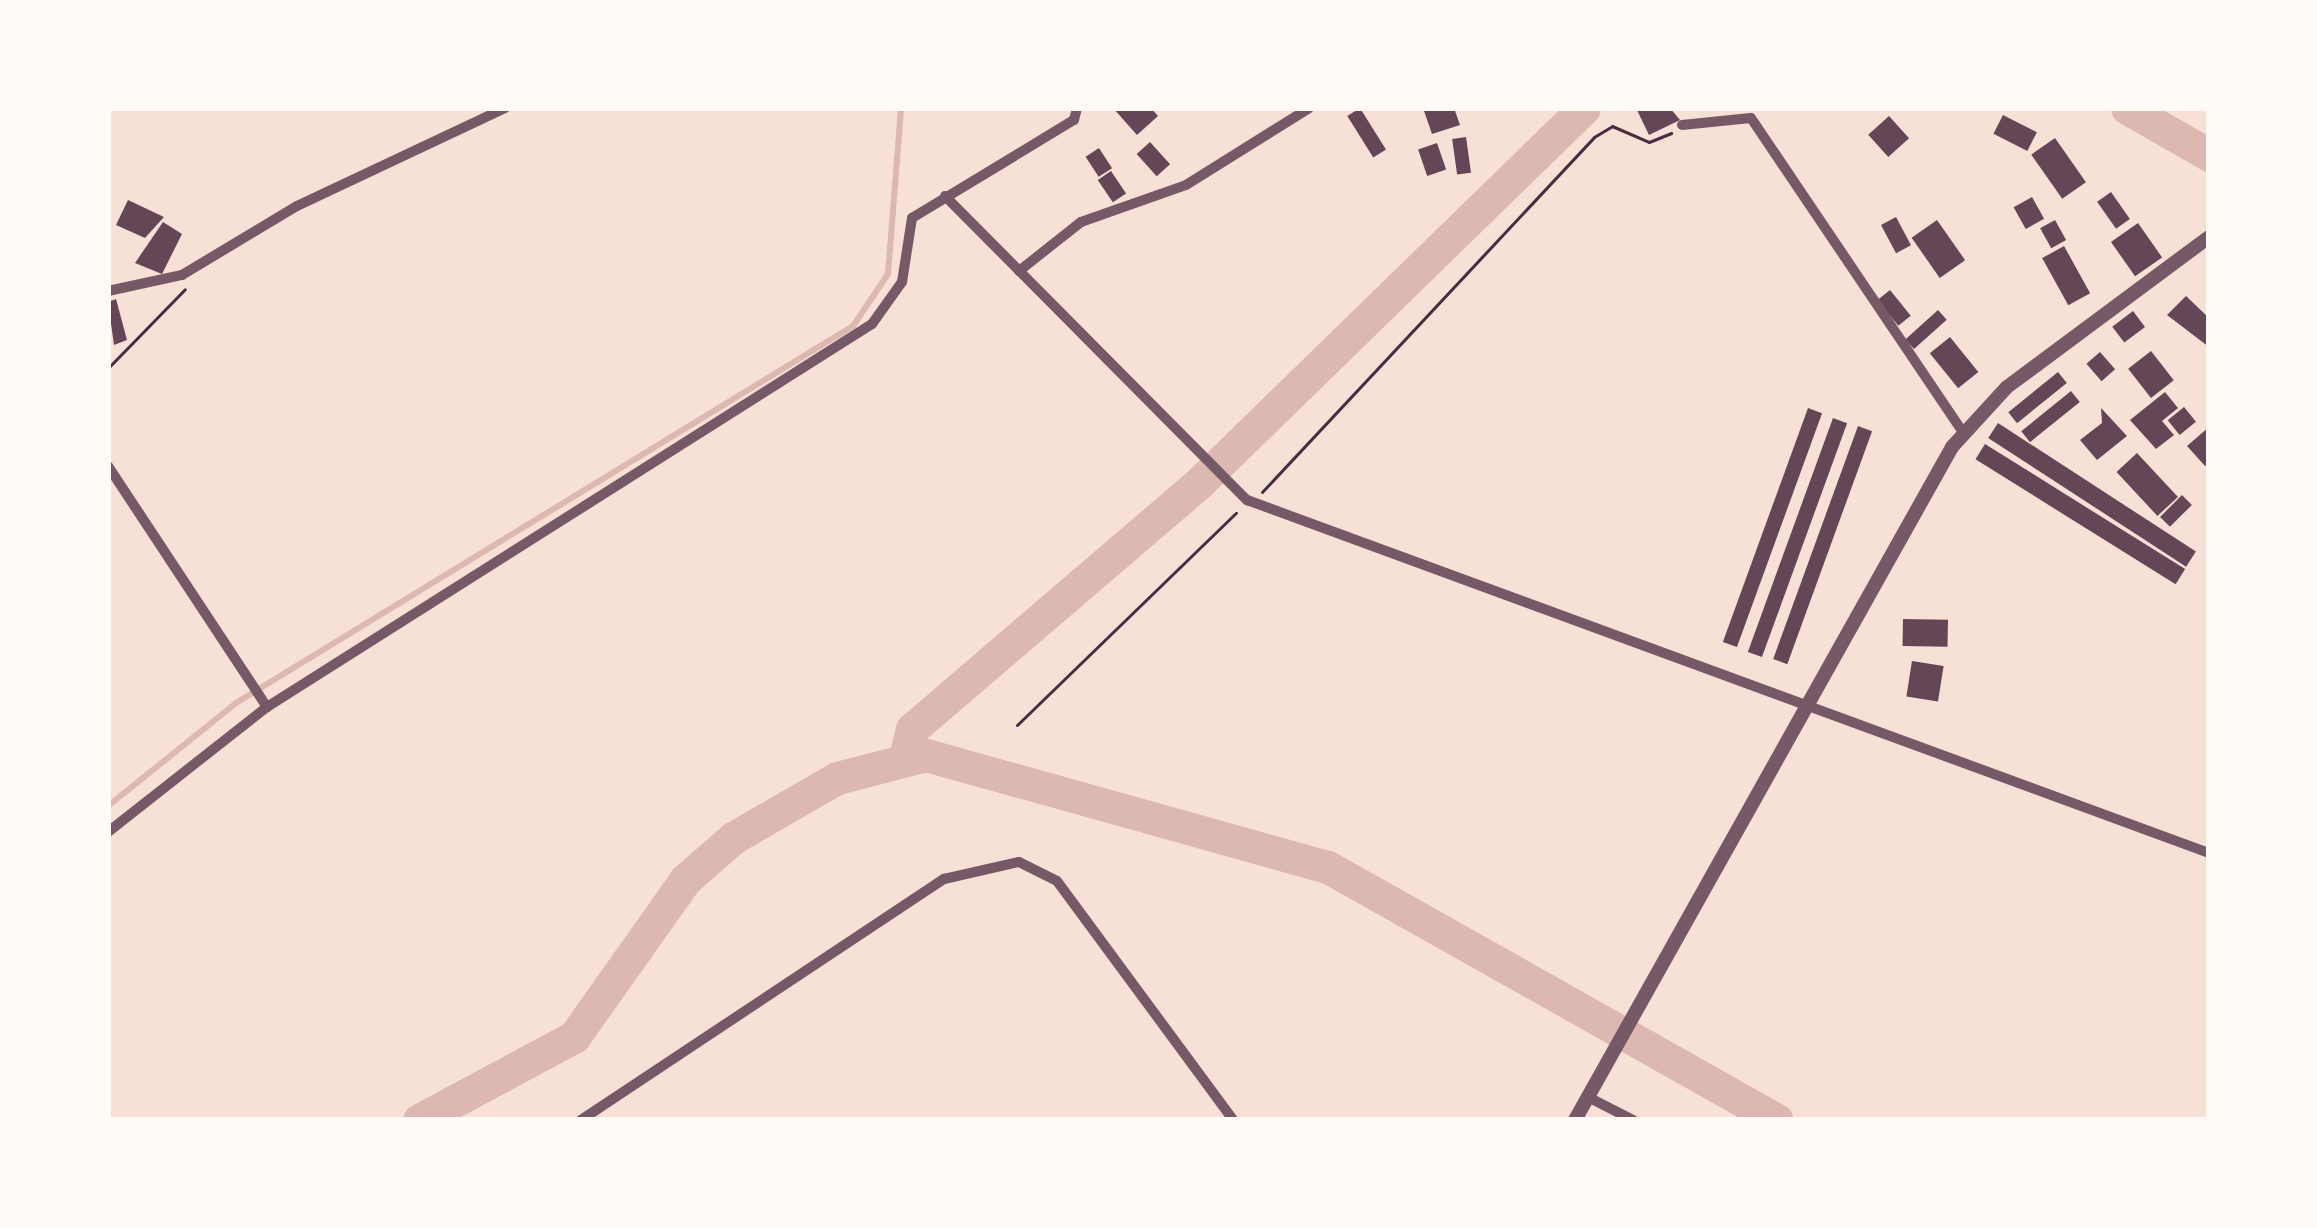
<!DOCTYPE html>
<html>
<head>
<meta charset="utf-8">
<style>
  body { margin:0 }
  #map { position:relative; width:2317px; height:1228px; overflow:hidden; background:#f7e1d7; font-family:Helvetica,sans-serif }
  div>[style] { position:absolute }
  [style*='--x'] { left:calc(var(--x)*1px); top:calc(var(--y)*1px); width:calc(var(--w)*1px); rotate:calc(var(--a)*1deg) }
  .stream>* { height:6px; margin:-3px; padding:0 3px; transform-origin:3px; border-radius:3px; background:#dcb8b0 }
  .river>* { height:33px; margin:-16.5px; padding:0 16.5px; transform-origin:16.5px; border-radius:16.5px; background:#dcb8b0 }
  .building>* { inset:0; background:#644757; transform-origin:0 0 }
  .path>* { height:3px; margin:-1.5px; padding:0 1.5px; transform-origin:1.5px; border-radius:1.5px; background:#4a2c40 }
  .minor>* { height:10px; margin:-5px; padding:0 5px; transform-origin:5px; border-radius:5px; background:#755966 }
  .tertiary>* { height:14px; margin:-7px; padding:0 7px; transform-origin:7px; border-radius:7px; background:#755966 }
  span { translate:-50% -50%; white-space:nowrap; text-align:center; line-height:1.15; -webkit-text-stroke:12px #fffaf5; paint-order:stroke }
  .frame { position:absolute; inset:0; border:111px solid #fffaf5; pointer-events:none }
</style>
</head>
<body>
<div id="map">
  <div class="stream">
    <i style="--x:108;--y:806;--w:164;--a:-38.8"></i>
    <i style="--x:236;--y:703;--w:723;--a:-31.43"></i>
    <i style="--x:853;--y:326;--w:63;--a:-56.1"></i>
    <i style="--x:888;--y:274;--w:167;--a:-85.5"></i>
  </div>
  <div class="river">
    <i style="--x:2127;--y:108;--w:95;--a:29.8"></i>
    <i style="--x:905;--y:757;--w:29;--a:-76"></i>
    <i style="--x:912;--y:729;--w:377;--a:-40.6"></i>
    <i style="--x:1198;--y:484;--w:539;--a:-44.25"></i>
    <i style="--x:419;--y:1120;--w:176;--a:-28.2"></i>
    <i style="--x:574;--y:1037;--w:192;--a:-54.7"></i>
    <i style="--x:685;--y:880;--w:64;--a:-41.2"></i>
    <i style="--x:733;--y:838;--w:120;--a:-30"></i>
    <i style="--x:837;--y:778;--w:92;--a:-14.5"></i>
    <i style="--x:926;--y:755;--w:417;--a:15.6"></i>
    <i style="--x:1328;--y:867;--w:515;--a:29.4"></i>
  </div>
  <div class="building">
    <i style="clip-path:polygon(1113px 108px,1151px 108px,1158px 116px,1137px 135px)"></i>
    <i style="left:1360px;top:108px;width:49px;height:15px;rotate:58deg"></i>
    <i style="clip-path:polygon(1423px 108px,1454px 108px,1460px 125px,1432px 134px)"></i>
    <i style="clip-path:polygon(1636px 108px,1670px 108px,1680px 120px,1649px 135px)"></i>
    <i style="left:2003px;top:115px;width:38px;height:21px;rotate:27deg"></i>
    <i style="left:1889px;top:116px;width:30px;height:28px;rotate:48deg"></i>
    <i style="left:1466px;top:137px;width:36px;height:14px;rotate:82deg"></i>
    <i style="left:2055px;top:138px;width:54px;height:29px;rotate:55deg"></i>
    <i style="left:1150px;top:142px;width:30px;height:18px;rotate:48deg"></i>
    <i style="left:1437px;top:143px;width:28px;height:20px;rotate:71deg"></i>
    <i style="left:1099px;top:148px;width:24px;height:16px;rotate:57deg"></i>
    <i style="left:1111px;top:171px;width:27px;height:16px;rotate:56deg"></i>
    <i style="left:2111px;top:192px;width:33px;height:17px;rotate:55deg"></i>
    <i style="left:2032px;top:197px;width:25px;height:21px;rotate:61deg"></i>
    <i style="clip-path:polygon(128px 200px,164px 217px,145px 238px,116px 225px)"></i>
    <i style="left:1896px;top:217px;width:32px;height:17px;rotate:62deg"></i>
    <i style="left:1937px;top:220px;width:49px;height:31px;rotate:55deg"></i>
    <i style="left:2055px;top:220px;width:23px;height:17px;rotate:61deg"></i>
    <i style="clip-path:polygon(163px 222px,182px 234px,162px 274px,135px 263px)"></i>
    <i style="left:2138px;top:223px;width:42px;height:33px;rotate:55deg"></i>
    <i style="left:2064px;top:246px;width:54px;height:25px;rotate:61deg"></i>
    <i style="left:1890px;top:290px;width:33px;height:16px;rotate:51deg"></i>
    <i style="clip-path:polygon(2186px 296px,2209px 318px,2209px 347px,2167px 315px)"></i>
    <i style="clip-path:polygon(116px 299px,127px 340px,114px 345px,108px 302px)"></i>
    <i style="left:1938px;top:310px;width:13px;height:44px;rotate:48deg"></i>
    <i style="left:2133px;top:311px;width:20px;height:26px;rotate:53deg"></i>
    <i style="left:1950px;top:337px;width:45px;height:26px;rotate:51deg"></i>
    <i style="left:2151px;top:351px;width:37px;height:29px;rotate:52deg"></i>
    <i style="left:2100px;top:352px;width:23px;height:18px;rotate:49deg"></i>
    <i style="left:2058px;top:372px;width:14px;height:64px;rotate:51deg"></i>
    <i style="left:2071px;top:391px;width:14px;height:64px;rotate:51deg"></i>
    <i style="clip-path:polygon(2165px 392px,2178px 408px,2162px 421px,2174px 435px,2156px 449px,2130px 420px)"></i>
    <i style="left:2184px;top:407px;width:19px;height:21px;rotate:51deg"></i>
    <i style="left:1808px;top:408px;width:15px;height:249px;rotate:20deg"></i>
    <i style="clip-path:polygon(2101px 408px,2127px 436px,2097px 460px,2080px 440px,2102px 423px)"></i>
    <i style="left:1833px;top:418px;width:15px;height:249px;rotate:20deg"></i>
    <i style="left:1998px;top:423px;width:236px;height:18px;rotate:33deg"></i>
    <i style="left:1858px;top:426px;width:15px;height:248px;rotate:20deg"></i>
    <i style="clip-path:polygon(2209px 427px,2209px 463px,2205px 466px,2187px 446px)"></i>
    <i style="left:1985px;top:444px;width:236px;height:18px;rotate:32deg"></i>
    <i style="left:2137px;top:453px;width:60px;height:28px;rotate:47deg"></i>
    <i style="left:2182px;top:495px;width:14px;height:31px;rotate:45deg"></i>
    <i style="left:1903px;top:619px;width:45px;height:27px;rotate:1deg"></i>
    <i style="left:1912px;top:661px;width:32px;height:36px;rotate:9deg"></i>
  </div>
  <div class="path">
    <i style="--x:108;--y:368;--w:110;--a:-45.7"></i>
    <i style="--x:1262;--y:492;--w:486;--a:-46.9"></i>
    <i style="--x:1594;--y:137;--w:21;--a:-31"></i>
    <i style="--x:1612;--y:126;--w:40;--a:23.4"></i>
    <i style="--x:1649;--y:142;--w:24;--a:-22"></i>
    <i style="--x:1017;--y:725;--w:305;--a:-44.1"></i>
  </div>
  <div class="minor">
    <i style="--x:1682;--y:125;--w:69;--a:-5.8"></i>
    <i style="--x:1751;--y:118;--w:379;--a:56"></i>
    <i style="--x:945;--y:196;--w:429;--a:45.2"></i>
    <i style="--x:1247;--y:500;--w:1025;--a:20.15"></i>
    <i style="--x:1019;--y:271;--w:79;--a:-38.3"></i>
    <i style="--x:1081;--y:222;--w:111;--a:-19.4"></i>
    <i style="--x:1186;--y:185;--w:145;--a:-32"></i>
    <i style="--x:108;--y:291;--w:76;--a:-12.2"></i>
    <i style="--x:182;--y:275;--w:134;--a:-31"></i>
    <i style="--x:297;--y:206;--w:230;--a:-25.2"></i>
    <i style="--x:108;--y:466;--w:289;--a:56.6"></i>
    <i style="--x:108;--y:832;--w:202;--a:-38.2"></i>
    <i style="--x:267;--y:707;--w:716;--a:-32.34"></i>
    <i style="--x:872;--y:324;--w:52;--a:-54.5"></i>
    <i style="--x:902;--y:282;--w:65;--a:-81.1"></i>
    <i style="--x:912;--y:218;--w:189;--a:-31.2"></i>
    <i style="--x:1074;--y:120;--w:12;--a:-76"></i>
    <i style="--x:1588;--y:1097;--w:51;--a:27.1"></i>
    <i style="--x:581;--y:1120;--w:436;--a:-33.6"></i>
    <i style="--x:944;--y:879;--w:77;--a:-12.8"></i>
    <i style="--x:1019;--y:862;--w:42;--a:26.6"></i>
    <i style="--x:1057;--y:881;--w:297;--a:53.6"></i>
  </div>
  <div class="tertiary">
    <i style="--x:1575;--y:1120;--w:771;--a:-60.74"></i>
    <i style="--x:1952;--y:447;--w:81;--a:-47.5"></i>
    <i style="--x:2007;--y:387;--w:252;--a:-36.6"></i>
  </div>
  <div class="frame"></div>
</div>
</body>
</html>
